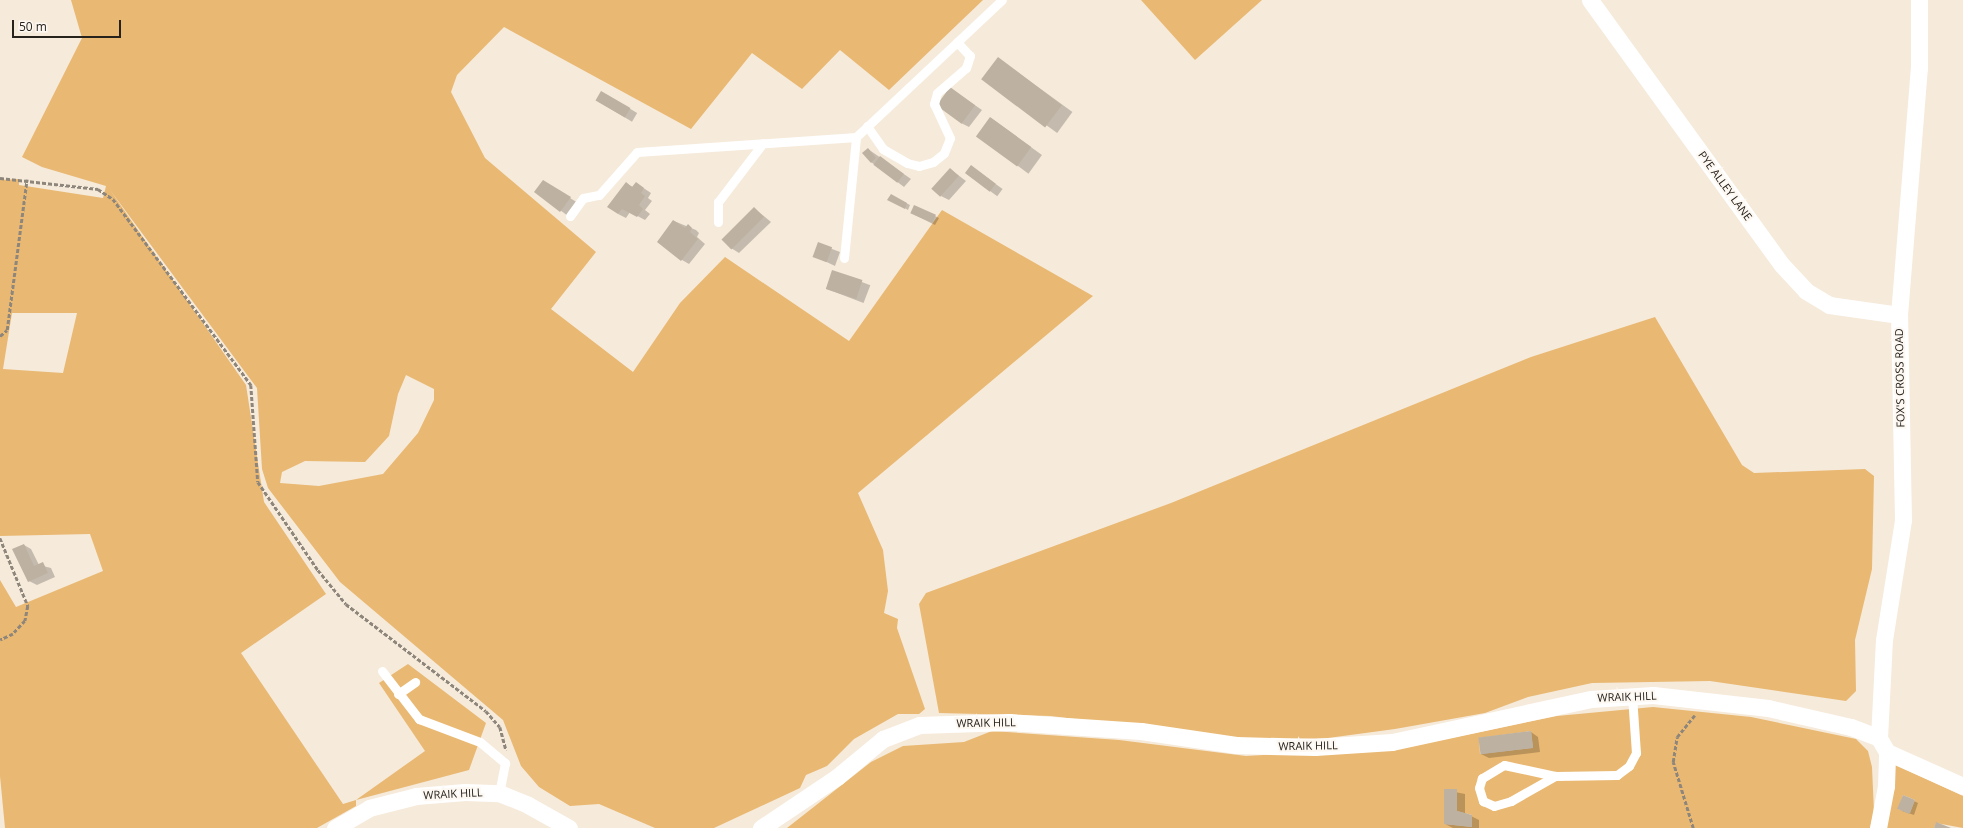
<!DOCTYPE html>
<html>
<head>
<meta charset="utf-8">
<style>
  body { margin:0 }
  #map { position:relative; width:1963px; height:828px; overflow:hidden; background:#f6eada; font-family:"Open Sans",sans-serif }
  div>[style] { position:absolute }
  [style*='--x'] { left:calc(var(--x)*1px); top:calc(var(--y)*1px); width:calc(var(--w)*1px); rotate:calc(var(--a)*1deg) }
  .green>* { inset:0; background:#e9b872 }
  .shadow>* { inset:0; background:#0003; transform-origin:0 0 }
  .building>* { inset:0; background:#bdb1a2; transform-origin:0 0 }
  .path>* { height:2.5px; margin-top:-1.25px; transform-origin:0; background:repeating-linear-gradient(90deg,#8e867b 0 4px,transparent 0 6px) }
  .lane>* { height:9px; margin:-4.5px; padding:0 4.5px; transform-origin:4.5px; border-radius:4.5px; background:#fff }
  .street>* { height:17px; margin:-8.5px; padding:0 8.5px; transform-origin:8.5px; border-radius:8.5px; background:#fff }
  span { translate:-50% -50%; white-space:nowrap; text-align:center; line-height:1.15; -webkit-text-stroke:4px #fdf8f2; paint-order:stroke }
  .street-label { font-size:11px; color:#27221c }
  .scale { position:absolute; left:12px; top:20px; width:109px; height:18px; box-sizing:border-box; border:2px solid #27221c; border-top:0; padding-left:5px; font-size:12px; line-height:14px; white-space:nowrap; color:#27221c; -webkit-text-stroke:3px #fdf8f2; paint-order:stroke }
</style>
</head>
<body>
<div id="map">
  <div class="green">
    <i style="clip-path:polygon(evenodd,71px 0,983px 0,889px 90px,840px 50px,802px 89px,752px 53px,691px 129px,504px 27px,457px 75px,451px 92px,485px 158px,596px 252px,551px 309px,633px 372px,680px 303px,725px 257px,849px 341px,942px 210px,1093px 296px,858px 493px,883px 550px,888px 591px,884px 613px,898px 619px,897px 628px,925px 709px,919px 714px,898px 714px,854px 739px,827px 766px,806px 775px,800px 788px,714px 828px,655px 828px,599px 804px,570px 806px,539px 787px,521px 766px,503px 720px,340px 582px,268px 488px,262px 469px,257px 388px,110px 190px,246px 385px,264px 502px,326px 594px,241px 653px,343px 804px,356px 800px,425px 751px,379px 683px,408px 664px,486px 723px,469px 770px,356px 800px,356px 806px,317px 828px,5px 828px,0 776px,0 580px,16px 607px,103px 571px,90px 534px,0 536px,0 180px,19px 179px,19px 185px,103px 198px,106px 186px,42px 167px,22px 157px,82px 38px,71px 0,12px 313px,77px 313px,63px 373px,3px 369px,12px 313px,71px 0,406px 375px,434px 389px,434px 400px,418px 433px,383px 474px,319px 486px,280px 483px,282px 472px,305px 461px,365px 462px,389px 436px,398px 394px,406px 375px)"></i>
    <i style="clip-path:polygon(1141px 0,1262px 0,1195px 60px)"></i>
    <i style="clip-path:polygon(1655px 317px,1742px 465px,1754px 473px,1865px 469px,1874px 476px,1872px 569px,1855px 640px,1856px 691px,1846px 701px,1710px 681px,1592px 683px,1528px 697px,1485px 713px,1395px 729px,1328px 738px,1239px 740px,1051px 716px,939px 713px,919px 604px,926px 593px,1171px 503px,1531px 357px)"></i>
    <i style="clip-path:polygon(evenodd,1653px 707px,1751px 717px,1856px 739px,1868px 751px,1872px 767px,1874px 812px,1870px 828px,787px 828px,871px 762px,903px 746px,964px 742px,992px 731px,1119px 740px,1246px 756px,1407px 747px,1557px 716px,1653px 707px,1531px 731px,1533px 748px,1480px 754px,1479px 738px,1531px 731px,1653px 707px,1444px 789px,1457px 789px,1457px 811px,1472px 815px,1472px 827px,1444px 824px,1444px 789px)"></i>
    <i style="clip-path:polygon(evenodd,1894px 764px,1963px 796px,1963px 828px,1936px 823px,1934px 828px,1882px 828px,1894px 764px,1903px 795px,1915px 800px,1910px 813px,1898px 809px,1903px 795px)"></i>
  </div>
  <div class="shadow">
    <i style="left:998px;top:58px;width:92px;height:26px;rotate:36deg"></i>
    <i style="clip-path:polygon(950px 88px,982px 110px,969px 127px,961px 123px)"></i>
    <i style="left:602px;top:92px;width:41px;height:10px;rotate:31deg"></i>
    <i style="left:991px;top:118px;width:63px;height:23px;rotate:36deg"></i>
    <i style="clip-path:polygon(868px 149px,911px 179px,904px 187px,871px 162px)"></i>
    <i style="left:971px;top:166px;width:39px;height:9px;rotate:36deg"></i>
    <i style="clip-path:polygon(950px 169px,966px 181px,949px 200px,941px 196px)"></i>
    <i style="clip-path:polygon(636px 183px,651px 193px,648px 198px,652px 201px,645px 210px,650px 214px,645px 220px,630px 212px,626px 218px,618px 214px,627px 184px,633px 187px)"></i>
    <i style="clip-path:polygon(551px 186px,578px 203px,568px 216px,536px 192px)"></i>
    <i style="clip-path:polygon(891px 195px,910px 205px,908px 210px,889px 199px)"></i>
    <i style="clip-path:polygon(754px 208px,771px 222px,739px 253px,731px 248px)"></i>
    <i style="clip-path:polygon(915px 215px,935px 216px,939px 218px,935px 225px)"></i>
    <i style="clip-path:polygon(674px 221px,696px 230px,699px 233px,697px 237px,705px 244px,689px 264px,682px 260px)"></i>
    <i style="clip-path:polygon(819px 244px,840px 252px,835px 266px,814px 256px)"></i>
    <i style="left:833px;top:271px;width:40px;height:19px;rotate:21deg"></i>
    <i style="clip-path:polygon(24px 545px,31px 549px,39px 565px,51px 568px,55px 577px,37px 585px,29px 581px)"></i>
    <i style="clip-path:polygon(1531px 732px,1538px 737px,1540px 752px,1489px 758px,1481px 754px)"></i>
    <i style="clip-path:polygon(1445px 790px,1465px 794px,1465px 813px,1479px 820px,1479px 828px,1453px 828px,1445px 824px)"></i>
    <i style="clip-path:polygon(1914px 801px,1918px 803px,1914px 815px,1902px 811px)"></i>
  </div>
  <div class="building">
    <i style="left:998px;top:57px;width:80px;height:28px;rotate:37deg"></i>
    <i style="left:950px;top:87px;width:31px;height:23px;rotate:36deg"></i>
    <i style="left:601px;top:91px;width:34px;height:11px;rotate:30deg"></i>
    <i style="left:990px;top:117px;width:51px;height:24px;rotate:36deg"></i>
    <i style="clip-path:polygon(868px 148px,876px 158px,871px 163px,862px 153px)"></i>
    <i style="left:880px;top:156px;width:30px;height:11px;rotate:37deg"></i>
    <i style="left:971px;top:165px;width:31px;height:10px;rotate:37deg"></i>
    <i style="left:950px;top:168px;width:12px;height:28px;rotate:42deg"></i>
    <i style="clip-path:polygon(543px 180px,571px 197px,560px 212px,534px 192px)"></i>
    <i style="clip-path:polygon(626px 182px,632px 187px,636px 182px,644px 188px,641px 193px,645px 196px,639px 205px,643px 209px,637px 217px,622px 209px,618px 214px,607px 207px)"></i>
    <i style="clip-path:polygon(891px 194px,907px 203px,905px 209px,887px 200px)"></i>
    <i style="left:914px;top:205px;width:24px;height:9px;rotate:24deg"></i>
    <i style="left:754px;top:207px;width:14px;height:46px;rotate:45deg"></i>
    <i style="clip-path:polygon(673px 220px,685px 228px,688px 224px,692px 228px,690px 232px,698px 239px,681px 261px,657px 242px)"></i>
    <i style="left:818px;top:242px;width:15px;height:16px;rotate:20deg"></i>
    <i style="left:832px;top:270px;width:32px;height:20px;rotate:18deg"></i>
    <i style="clip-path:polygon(24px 544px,34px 566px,43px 562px,48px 573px,28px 582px,12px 549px)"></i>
    <i style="left:1531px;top:731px;width:17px;height:53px;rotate:83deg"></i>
    <i style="clip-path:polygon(1444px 789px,1457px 789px,1457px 811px,1472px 815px,1472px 827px,1444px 824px)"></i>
    <i style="left:1903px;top:795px;width:13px;height:15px;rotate:23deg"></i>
    <i style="clip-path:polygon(1936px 822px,1951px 828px,1934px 828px)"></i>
  </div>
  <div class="path">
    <i style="--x:0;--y:178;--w:99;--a:6.4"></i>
    <i style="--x:98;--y:189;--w:18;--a:34"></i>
    <i style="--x:113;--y:199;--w:232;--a:53.4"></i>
    <i style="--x:251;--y:385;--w:97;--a:85.9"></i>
    <i style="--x:258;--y:482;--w:107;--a:55.7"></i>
    <i style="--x:318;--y:570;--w:44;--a:50.5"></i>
    <i style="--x:346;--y:604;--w:176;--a:37.4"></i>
    <i style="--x:486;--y:711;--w:21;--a:49"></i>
    <i style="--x:500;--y:727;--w:24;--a:75"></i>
    <i style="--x:0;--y:336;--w:9;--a:-41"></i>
    <i style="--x:7;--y:330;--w:152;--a:-82.5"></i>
    <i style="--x:0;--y:538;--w:74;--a:67.6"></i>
    <i style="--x:28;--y:606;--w:15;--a:101"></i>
    <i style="--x:25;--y:621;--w:18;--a:133"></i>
    <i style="--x:13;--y:634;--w:14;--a:155"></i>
    <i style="--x:1693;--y:828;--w:69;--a:-106.9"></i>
    <i style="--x:1673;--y:762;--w:25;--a:-81"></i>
    <i style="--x:1677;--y:737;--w:28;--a:-51"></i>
  </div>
  <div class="lane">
    <i style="--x:867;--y:126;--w:28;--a:55"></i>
    <i style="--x:883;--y:149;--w:28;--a:30"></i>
    <i style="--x:907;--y:163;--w:12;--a:14"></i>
    <i style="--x:919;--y:166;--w:15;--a:-16"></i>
    <i style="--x:933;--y:162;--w:14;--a:-39"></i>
    <i style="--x:944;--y:153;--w:16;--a:-68"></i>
    <i style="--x:950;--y:138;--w:38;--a:-115"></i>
    <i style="--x:934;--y:104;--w:11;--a:-75"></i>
    <i style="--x:937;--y:93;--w:38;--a:-41"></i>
    <i style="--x:966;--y:68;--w:13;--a:-72"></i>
    <i style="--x:970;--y:56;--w:19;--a:-133"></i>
    <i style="--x:570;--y:216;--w:22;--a:-54"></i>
    <i style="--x:583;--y:198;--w:16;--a:-11"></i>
    <i style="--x:599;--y:195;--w:57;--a:-48.5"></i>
    <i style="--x:637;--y:152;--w:220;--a:-3.9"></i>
    <i style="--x:856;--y:137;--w:200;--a:-43.2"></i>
    <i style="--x:718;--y:222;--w:20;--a:-90"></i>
    <i style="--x:718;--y:202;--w:74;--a:-52.7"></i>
    <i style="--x:844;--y:258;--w:122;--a:-84.3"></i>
    <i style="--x:382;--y:671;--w:61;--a:52.4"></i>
    <i style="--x:419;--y:719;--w:65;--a:20.7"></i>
    <i style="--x:480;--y:742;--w:33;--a:40"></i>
    <i style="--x:505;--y:763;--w:31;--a:101"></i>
    <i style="--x:398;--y:694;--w:21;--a:-35"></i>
    <i style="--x:1555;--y:776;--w:52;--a:-167.8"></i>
    <i style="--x:1504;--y:765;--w:26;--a:149"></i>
    <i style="--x:1482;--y:778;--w:10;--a:107"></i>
    <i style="--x:1479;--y:788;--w:14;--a:73"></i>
    <i style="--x:1483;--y:801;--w:12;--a:24"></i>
    <i style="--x:1494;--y:806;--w:18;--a:-16"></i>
    <i style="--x:1511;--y:801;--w:51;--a:-29.6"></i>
    <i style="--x:1555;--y:776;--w:62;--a:-0.9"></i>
    <i style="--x:1617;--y:775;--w:15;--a:-37"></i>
    <i style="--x:1629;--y:766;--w:15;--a:-62"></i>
    <i style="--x:1636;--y:753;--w:57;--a:-94"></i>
  </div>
  <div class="street">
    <i style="--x:1590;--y:0;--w:327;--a:54.1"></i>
    <i style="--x:1782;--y:265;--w:35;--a:47"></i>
    <i style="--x:1806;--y:291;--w:27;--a:31"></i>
    <i style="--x:1829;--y:305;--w:71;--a:8.1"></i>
    <i style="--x:1887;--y:752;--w:83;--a:24.1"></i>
    <i style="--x:335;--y:828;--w:39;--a:-30"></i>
    <i style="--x:369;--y:808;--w:49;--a:-14.3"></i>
    <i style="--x:416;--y:796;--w:49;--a:-4.7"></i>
    <i style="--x:465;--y:792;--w:34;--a:2"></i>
    <i style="--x:499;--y:793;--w:31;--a:22"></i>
    <i style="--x:528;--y:805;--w:47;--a:29.3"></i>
    <i style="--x:761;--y:828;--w:92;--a:-33.9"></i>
    <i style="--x:837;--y:777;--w:60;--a:-39.6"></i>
    <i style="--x:883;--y:739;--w:39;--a:-21"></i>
    <i style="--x:919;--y:725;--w:90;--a:-1.9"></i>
    <i style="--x:1009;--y:722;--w:132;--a:3.9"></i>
    <i style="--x:1141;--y:731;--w:96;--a:8.4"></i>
    <i style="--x:1236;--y:745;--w:79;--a:1.5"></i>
    <i style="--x:1315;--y:747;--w:77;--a:-3.7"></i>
    <i style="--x:1392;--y:742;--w:204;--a:-12.2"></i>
    <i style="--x:1591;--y:699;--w:62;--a:-3.7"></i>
    <i style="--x:1653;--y:695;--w:116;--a:6.4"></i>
    <i style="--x:1768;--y:708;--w:85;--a:12.9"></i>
    <i style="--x:1851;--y:727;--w:30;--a:21"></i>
    <i style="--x:1878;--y:828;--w:43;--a:-79.2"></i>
    <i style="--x:1886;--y:786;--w:34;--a:-88"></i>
    <i style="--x:1887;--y:752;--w:16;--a:-120"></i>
    <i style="--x:1879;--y:738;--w:98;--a:-87.1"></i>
    <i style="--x:1884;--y:640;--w:121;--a:-81"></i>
    <i style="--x:1903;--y:520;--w:205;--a:-91.1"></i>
    <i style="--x:1899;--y:315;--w:248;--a:-85.4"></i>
    <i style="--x:1919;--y:68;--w:68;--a:-90"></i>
  </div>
  <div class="street-label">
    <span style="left:1725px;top:186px;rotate:54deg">PYE ALLEY LANE</span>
    <span style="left:1900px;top:378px;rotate:-91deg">FOX'S CROSS ROAD</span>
    <span style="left:1627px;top:697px;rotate:-2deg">WRAIK HILL</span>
    <span style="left:986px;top:723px;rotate:-1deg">WRAIK HILL</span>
    <span style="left:1308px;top:746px;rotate:-1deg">WRAIK HILL</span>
    <span style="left:453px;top:794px;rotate:-3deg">WRAIK HILL</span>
  </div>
  <div class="scale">50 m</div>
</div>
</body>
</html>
